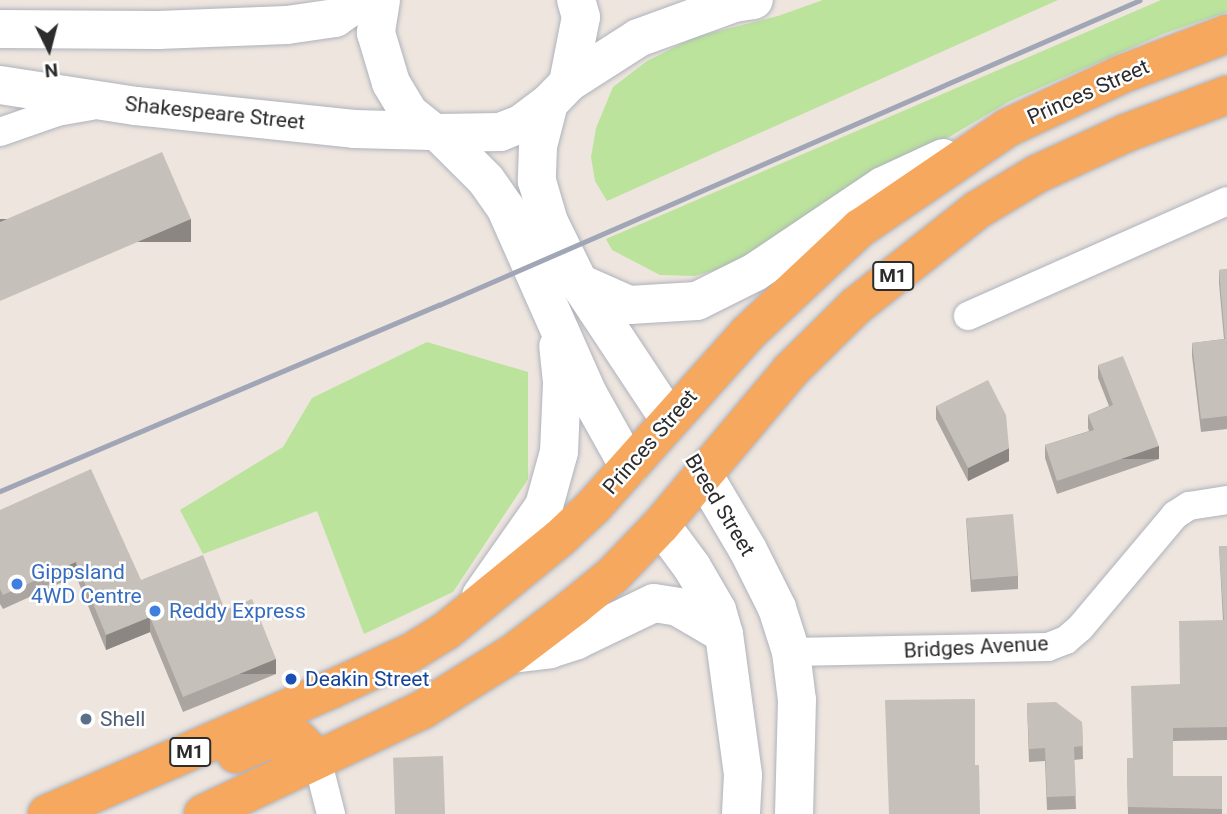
<!DOCTYPE html>
<html>
<head>
<meta charset="utf-8">
<style>
  body { margin:0 }
  #map { position:relative; width:1227px; height:814px; overflow:hidden; background:#ede5de; font-family:Roboto,sans-serif }
  div>[style] { position:absolute }
  [style*='--x'] { left:calc(var(--x)*1px); top:calc(var(--y)*1px); width:calc(var(--w)*1px); rotate:calc(var(--a)*1deg) }
  .green>* { inset:0; background:#bbe39c }
  .roads { filter:drop-shadow(0 0 2px #afb2bc) drop-shadow(0 0 2px #afb2bc) }
  .minor>* { height:28px; margin:-14px; padding:0 14px; transform-origin:14px; border-radius:14px; background:#fff }
  .secondary>* { height:38px; margin:-19px; padding:0 19px; transform-origin:19px; border-radius:19px; background:#fff }
  .trunk>* { height:38px; margin:-19px; padding:0 19px; transform-origin:19px; border-radius:19px; background:#f6a85e }
  .rail>* { height:5px; margin:-2.5px; padding:0 2.5px; transform-origin:2.5px; border-radius:2.5px; background:#a1a6b6 }
  .wall>* { inset:0; background:#aaa5a0 }
  .shaded-wall>* { inset:0; background:#8b8682; transform-origin:0 0 }
  .building>* { inset:0; background:#c6c0ba; transform-origin:0 0 }
  .dots>* { width:19px; height:19px; translate:-50% -50%; box-sizing:border-box; border:4px solid #fff; border-radius:50% }
  span { translate:-50% -50%; white-space:nowrap; text-align:center; line-height:1.15; -webkit-text-stroke:5px #fff; paint-order:stroke }
  .shield-label span { padding:2px 5px; background:#fff; border:2px solid; border-radius:5px; -webkit-text-stroke-width:0 }
  .shield-label { font-size:19px; color:#2c2c2c; font-weight:700 }
  .street-label { font-size:21px; color:#2c2c2c }
  .shop-label { font-size:21px; color:#366cbe }
  .left { translate:0 -50%; text-align:left }
  .transit-label { font-size:21px; color:#164399 }
  .service-label { font-size:21px; color:#4e5e75 }
  .north { position:absolute; left:14px; top:14px; width:70px; height:70px; -webkit-text-stroke:5px #fff; paint-order:stroke; rotate:174deg; font-size:19px; font-weight:700; line-height:28px; text-align:center; color:#2c2c2c }
  .north::after { content:''; display:block; margin:auto; width:24px; height:32px; background:#2c2c2c; clip-path:polygon(50% 0,100% 100%,50% 72%,0 100%) }
</style>
</head>
<body>
<div id="map">
  <div class="green">
    <i style="clip-path:polygon(823px 0,1058px 0,607px 201px,595px 181px,591px 157px,596px 128px,613px 87px,647px 61px,695px 37px,778px 16px)"></i>
    <i style="clip-path:polygon(1161px 0,1227px 0,1227px 12px,1163px 34px,1010px 101px,733px 265px,695px 276px,660px 275px,612px 250px,606px 239px)"></i>
    <i style="clip-path:polygon(427px 342px,528px 372px,528px 479px,453px 592px,364px 634px,317px 511px,203px 554px,180px 510px,283px 447px,312px 398px)"></i>
  </div>
  <div class="roads">
    <div class="minor">
      <i style="--x:0;--y:132;--w:60;--a:-19.3"></i>
      <i style="--x:57;--y:112;--w:35;--a:-10"></i>
      <i style="--x:968;--y:316;--w:283;--a:-23.9"></i>
      <i style="--x:791;--y:652;--w:257;--a:-1.1"></i>
      <i style="--x:1048;--y:647;--w:19;--a:-21"></i>
      <i style="--x:1066;--y:640;--w:18;--a:-41"></i>
      <i style="--x:1080;--y:628;--w:148;--a:-49.9"></i>
      <i style="--x:1175;--y:515;--w:17;--a:-33"></i>
      <i style="--x:1189;--y:506;--w:38;--a:-9"></i>
      <i style="--x:317;--y:759;--w:57;--a:75.7"></i>
    </div>
    <div class="secondary">
      <i style="--x:381;--y:0;--w:33;--a:99"></i>
      <i style="--x:376;--y:33;--w:52;--a:73.3"></i>
      <i style="--x:391;--y:83;--w:35;--a:59"></i>
      <i style="--x:409;--y:113;--w:28;--a:39"></i>
      <i style="--x:431;--y:131;--w:8;--a:14"></i>
      <i style="--x:439;--y:133;--w:61;--a:-0.9"></i>
      <i style="--x:500;--y:132;--w:22;--a:-21"></i>
      <i style="--x:521;--y:124;--w:35;--a:-37"></i>
      <i style="--x:549;--y:103;--w:28;--a:-46"></i>
      <i style="--x:568;--y:83;--w:67;--a:-78.9"></i>
      <i style="--x:581;--y:17;--w:18;--a:-106"></i>
      <i style="--x:0;--y:29;--w:158;--a:0.4"></i>
      <i style="--x:158;--y:30;--w:129;--a:-2.2"></i>
      <i style="--x:287;--y:25;--w:49;--a:-8.3"></i>
      <i style="--x:335;--y:18;--w:32;--a:-35"></i>
      <i style="--x:568;--y:83;--w:83;--a:-32.7"></i>
      <i style="--x:638;--y:38;--w:102;--a:-20"></i>
      <i style="--x:734;--y:3;--w:20;--a:-9"></i>
      <i style="--x:0;--y:85;--w:138;--a:8.8"></i>
      <i style="--x:136;--y:106;--w:219;--a:6"></i>
      <i style="--x:354;--y:129;--w:77;--a:1.5"></i>
      <i style="--x:549;--y:103;--w:44;--a:104.3"></i>
      <i style="--x:538;--y:146;--w:35;--a:92"></i>
      <i style="--x:537;--y:181;--w:43;--a:73.7"></i>
      <i style="--x:549;--y:222;--w:68;--a:63.8"></i>
      <i style="--x:579;--y:283;--w:163;--a:56.5"></i>
      <i style="--x:439;--y:133;--w:66;--a:45"></i>
      <i style="--x:486;--y:180;--w:35;--a:55"></i>
      <i style="--x:506;--y:209;--w:200;--a:66.1"></i>
      <i style="--x:587;--y:392;--w:86;--a:60.8"></i>
      <i style="--x:579;--y:283;--w:55;--a:23.7"></i>
      <i style="--x:629;--y:305;--w:68;--a:-3.4"></i>
      <i style="--x:697;--y:301;--w:65;--a:-26.6"></i>
      <i style="--x:755;--y:272;--w:154;--a:-33.9"></i>
      <i style="--x:883;--y:186;--w:66;--a:-25"></i>
      <i style="--x:703;--y:474;--w:88;--a:59.4"></i>
      <i style="--x:748;--y:550;--w:65;--a:63.4"></i>
      <i style="--x:777;--y:608;--w:46;--a:72.3"></i>
      <i style="--x:791;--y:652;--w:48;--a:82.9"></i>
      <i style="--x:797;--y:700;--w:114;--a:91.5"></i>
      <i style="--x:661;--y:525;--w:52;--a:53.6"></i>
      <i style="--x:692;--y:567;--w:50;--a:59.8"></i>
      <i style="--x:717;--y:610;--w:25;--a:74"></i>
      <i style="--x:724;--y:634;--w:142;--a:82.3"></i>
      <i style="--x:743;--y:775;--w:39;--a:93"></i>
      <i style="--x:481;--y:596;--w:110;--a:-55"></i>
      <i style="--x:544;--y:506;--w:56;--a:-74.5"></i>
      <i style="--x:559;--y:452;--w:70;--a:-87.5"></i>
      <i style="--x:562;--y:382;--w:36;--a:-96"></i>
      <i style="--x:512;--y:654;--w:38;--a:-7"></i>
      <i style="--x:550;--y:649;--w:28;--a:-18"></i>
      <i style="--x:577;--y:640;--w:85;--a:-25.7"></i>
      <i style="--x:654;--y:603;--w:24;--a:9"></i>
      <i style="--x:678;--y:607;--w:53;--a:30.4"></i>
    </div>
    <div class="trunk">
      <i style="--x:236;--y:754;--w:32;--a:-24"></i>
      <i style="--x:265;--y:741;--w:33;--a:-3"></i>
      <i style="--x:298;--y:739;--w:28;--a:46"></i>
      <i style="--x:47;--y:814;--w:311;--a:-23.7"></i>
      <i style="--x:332;--y:689;--w:88;--a:-24.8"></i>
      <i style="--x:412;--y:652;--w:40;--a:-32"></i>
      <i style="--x:446;--y:631;--w:147;--a:-39.2"></i>
      <i style="--x:560;--y:538;--w:45;--a:-43.2"></i>
      <i style="--x:593;--y:507;--w:233;--a:-48.3"></i>
      <i style="--x:748;--y:333;--w:154;--a:-43.2"></i>
      <i style="--x:860;--y:228;--w:178;--a:-34.2"></i>
      <i style="--x:1007;--y:128;--w:125;--a:-25.1"></i>
      <i style="--x:1120;--y:75;--w:115;--a:-21"></i>
      <i style="--x:203;--y:814;--w:242;--a:-25.4"></i>
      <i style="--x:422;--y:710;--w:106;--a:-31.9"></i>
      <i style="--x:512;--y:654;--w:79;--a:-37.3"></i>
      <i style="--x:575;--y:606;--w:49;--a:-39.2"></i>
      <i style="--x:613;--y:575;--w:69;--a:-46.2"></i>
      <i style="--x:661;--y:525;--w:201;--a:-50"></i>
      <i style="--x:790;--y:371;--w:93;--a:-44.6"></i>
      <i style="--x:856;--y:306;--w:154;--a:-38.4"></i>
      <i style="--x:977;--y:210;--w:70;--a:-31"></i>
      <i style="--x:1037;--y:174;--w:98;--a:-24.7"></i>
      <i style="--x:1126;--y:133;--w:108;--a:-20.6"></i>
    </div>
  </div>
  <div class="rail">
    <i style="--x:0;--y:491;--w:477;--a:-23"></i>
    <i style="--x:439;--y:305;--w:764;--a:-23.51"></i>
  </div>
  <div class="wall">
    <i style="clip-path:polygon(1227px 269px,1227px 429px,1201px 432px,1192px 356px,1192px 343px,1224px 339px,1219px 283px,1219px 270px)"></i>
    <i style="clip-path:polygon(1098px 365px,1159px 459px,1057px 494px,1045px 458px,1045px 445px,1089px 431px,1088px 428px,1088px 415px,1109px 406px,1098px 378px)"></i>
    <i style="clip-path:polygon(936px 406px,1009px 461px,968px 481px,936px 419px)"></i>
    <i style="clip-path:polygon(0 510px,141px 580px,225px 610px,276px 674px,183px 712px,150px 632px,106px 650px,76px 576px,3px 609px,0 604px)"></i>
    <i style="clip-path:polygon(966px 518px,1018px 576px,1018px 589px,971px 592px)"></i>
    <i style="clip-path:polygon(1219px 546px,1227px 546px,1227px 740px,1173px 741px,1173px 776px,1222px 776px,1222px 814px,1128px 814px,1127px 758px,1133px 758px,1223px 620px)"></i>
    <i style="clip-path:polygon(1027px 703px,1082px 722px,1083px 759px,1074px 760px,1076px 809px,1047px 810px,1045px 761px,1029px 762px)"></i>
  </div>
  <div class="shaded-wall">
    <i style="left:191px;top:219px;width:23px;height:208px;rotate:90deg"></i>
    <i style="left:1159px;top:446px;width:13px;height:108px;rotate:90deg"></i>
    <i style="clip-path:polygon(1009px 448px,1009px 461px,968px 481px,968px 468px)"></i>
    <i style="left:76px;top:562px;width:14px;height:80px;rotate:90deg"></i>
    <i style="clip-path:polygon(150px 617px,150px 632px,106px 650px,106px 635px)"></i>
    <i style="left:276px;top:659px;width:15px;height:100px;rotate:90deg"></i>
  </div>
  <div class="building">
    <i style="clip-path:polygon(162px 152px,191px 219px,0 301px,0 222px)"></i>
    <i style="clip-path:polygon(1227px 269px,1227px 416px,1201px 419px,1192px 343px,1225px 339px,1219px 270px)"></i>
    <i style="clip-path:polygon(1123px 356px,1159px 446px,1057px 481px,1045px 445px,1094px 430px,1088px 415px,1113px 405px,1098px 365px)"></i>
    <i style="clip-path:polygon(988px 380px,1006px 415px,1009px 448px,968px 468px,936px 406px)"></i>
    <i style="clip-path:polygon(91px 469px,141px 580px,203px 555px,225px 610px,252px 599px,276px 659px,183px 697px,150px 617px,106px 635px,76px 562px,3px 595px,0 589px,0 510px)"></i>
    <i style="left:1013px;top:514px;width:62px;height:47px;rotate:85deg"></i>
    <i style="clip-path:polygon(1219px 546px,1227px 546px,1227px 727px,1173px 728px,1173px 776px,1222px 776px,1222px 809px,1128px 807px,1127px 758px,1133px 758px,1131px 686px,1180px 684px,1179px 621px,1224px 620px)"></i>
    <i style="clip-path:polygon(975px 699px,975px 765px,979px 765px,980px 814px,889px 814px,885px 700px)"></i>
    <i style="clip-path:polygon(1056px 702px,1082px 722px,1083px 746px,1074px 747px,1076px 796px,1047px 797px,1045px 748px,1029px 749px,1027px 703px)"></i>
    <i style="left:443px;top:756px;width:58px;height:50px;rotate:88deg"></i>
  </div>
  <div class="dots">
    <i style="left:17px;top:584px;background:#3f7fe0"></i>
    <i style="left:155px;top:611px;background:#3f7fe0"></i>
    <i style="left:291px;top:679px;background:#1a4fb4"></i>
    <i style="left:86px;top:719px;background:#5c6f8a"></i>
  </div>
  <div class="shield-label">
    <span style="left:893px;top:276px">M1</span>
    <span style="left:190px;top:752px">M1</span>
  </div>
  <div class="street-label">
    <span style="left:1088px;top:92px;rotate:-24deg">Princes Street</span>
    <span style="left:215px;top:113px;rotate:6deg">Shakespeare Street</span>
    <span style="left:650px;top:442px;rotate:-49deg">Princes Street</span>
    <span style="left:720px;top:505px;rotate:59deg">Breed Street</span>
    <span style="left:976px;top:647px;rotate:-3deg">Bridges Avenue</span>
  </div>
  <div class="shop-label">
    <span class="left" style="left:31px;top:584px">Gippsland<br>4WD Centre</span>
    <span class="left" style="left:169px;top:611px">Reddy Express</span>
  </div>
  <div class="transit-label">
    <span class="left" style="left:305px;top:679px">Deakin Street</span>
  </div>
  <div class="service-label">
    <span class="left" style="left:100px;top:719px">Shell</span>
  </div>
  <div class="north">N</div>
</div>
</body>
</html>
